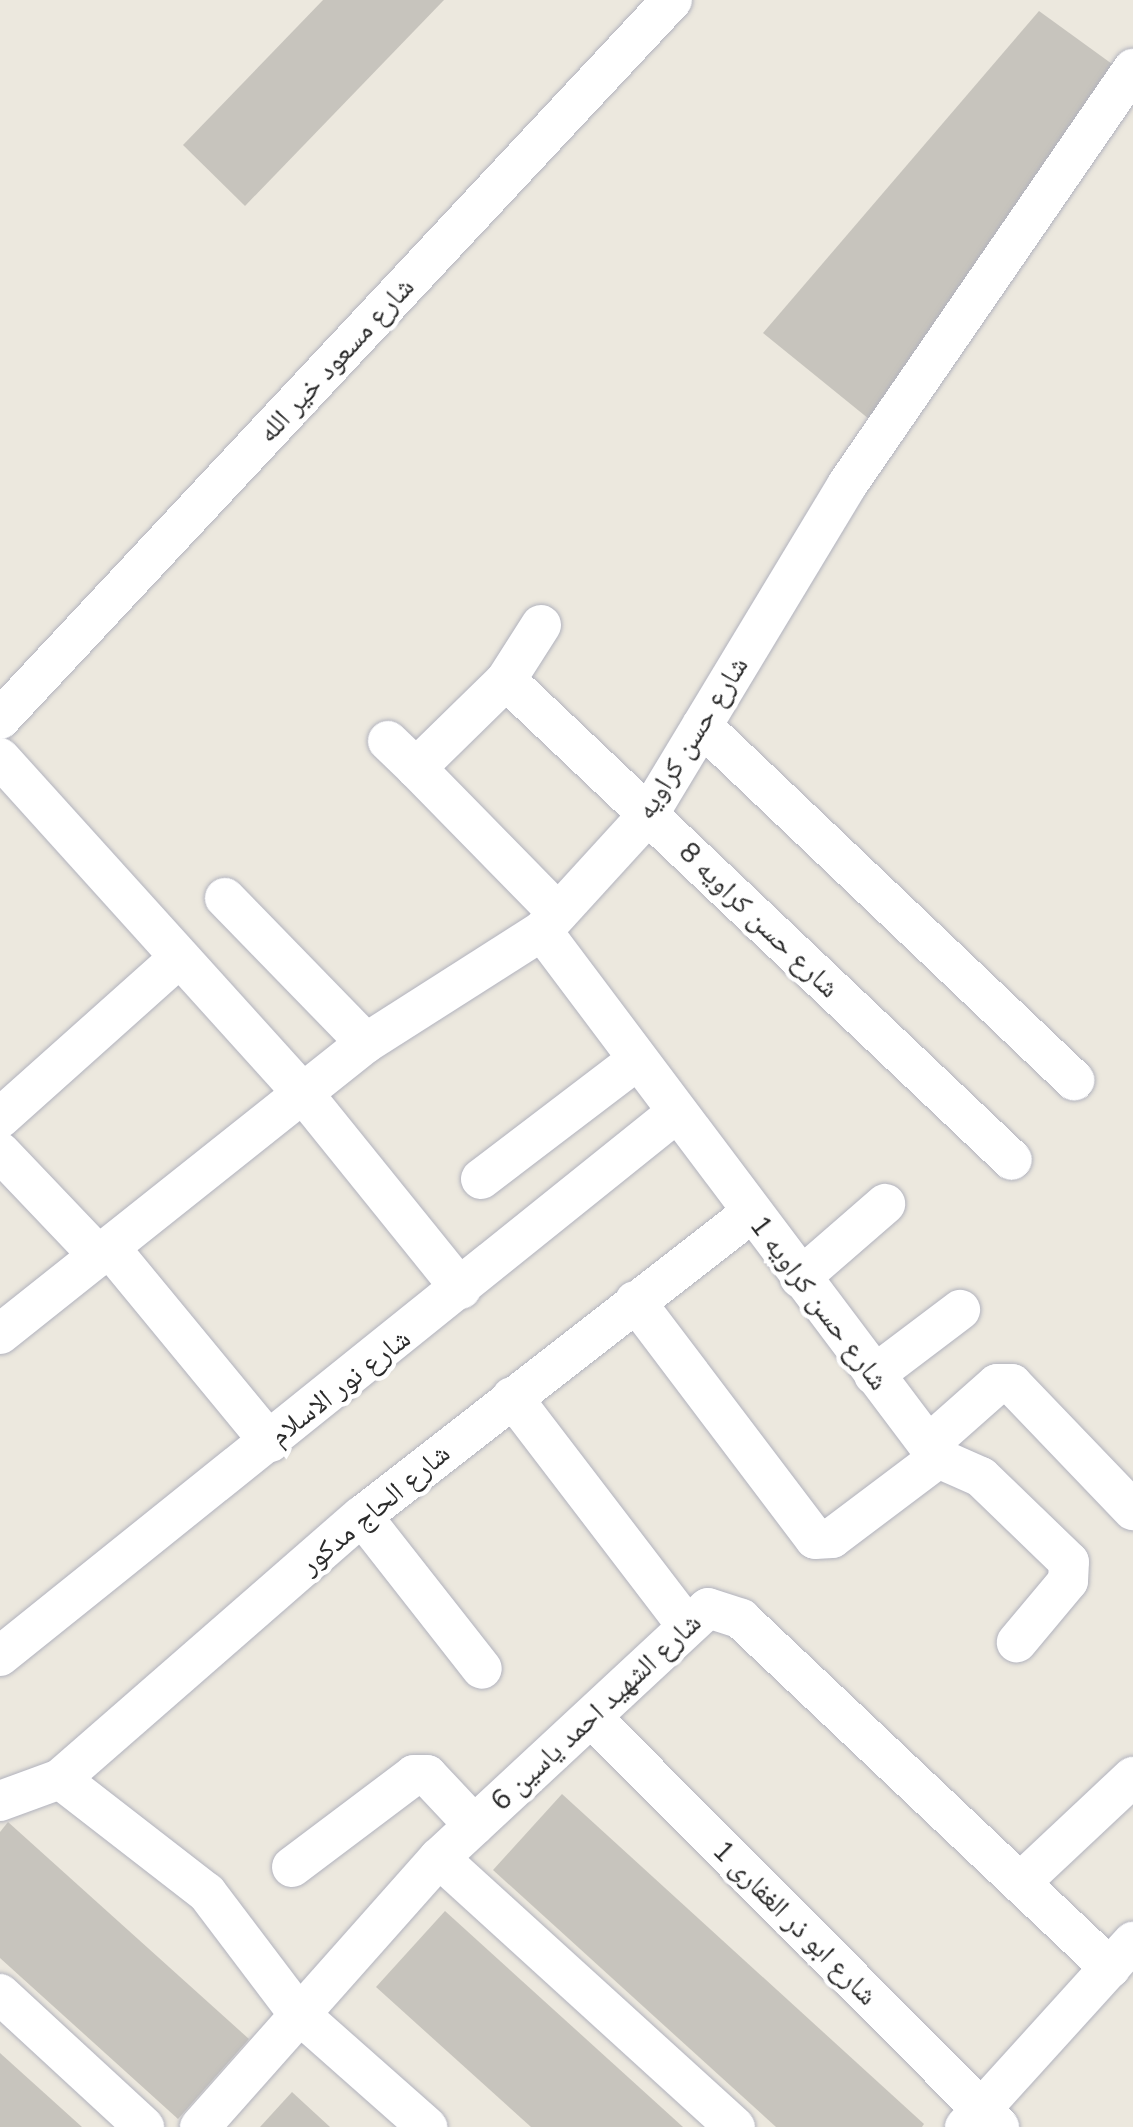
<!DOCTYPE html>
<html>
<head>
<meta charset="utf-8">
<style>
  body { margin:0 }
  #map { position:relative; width:1133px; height:2127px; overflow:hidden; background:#ece8de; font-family:"Nunito Sans","Noto Naskh Arabic",sans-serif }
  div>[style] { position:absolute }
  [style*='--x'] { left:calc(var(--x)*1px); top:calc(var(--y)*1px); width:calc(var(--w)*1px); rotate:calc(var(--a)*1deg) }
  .building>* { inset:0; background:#c7c4bd }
  .roads { filter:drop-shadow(0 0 2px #b1b2bd) drop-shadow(0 0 2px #b1b2bd) }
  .minor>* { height:40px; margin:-20px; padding:0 20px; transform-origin:20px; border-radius:20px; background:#fff }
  span { translate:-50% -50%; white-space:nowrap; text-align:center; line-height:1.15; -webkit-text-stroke:9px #fff; paint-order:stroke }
  .street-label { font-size:28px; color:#2b2b2b }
</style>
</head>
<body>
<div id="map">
  <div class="building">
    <i style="clip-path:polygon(323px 0,444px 0,245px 206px,183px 145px)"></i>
    <i style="clip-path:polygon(1039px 11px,1119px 69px,869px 419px,763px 333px)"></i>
    <i style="clip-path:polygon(562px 1794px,924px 2124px,922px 2127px,776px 2127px,493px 1870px)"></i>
    <i style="clip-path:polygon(8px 1822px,249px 2039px,178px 2119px,0 1958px,0 1832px)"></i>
    <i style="clip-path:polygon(445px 1911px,683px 2127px,531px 2127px,376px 1987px)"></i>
    <i style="clip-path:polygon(0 2053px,82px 2127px,0 2127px)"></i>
    <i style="clip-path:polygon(292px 2092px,330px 2127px,260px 2127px)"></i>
  </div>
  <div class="roads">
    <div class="minor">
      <i style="--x:541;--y:625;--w:65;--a:122.5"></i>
      <i style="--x:506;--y:680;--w:126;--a:135.6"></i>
      <i style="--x:416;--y:768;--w:203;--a:45.6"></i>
      <i style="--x:506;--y:680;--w:697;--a:43.49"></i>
      <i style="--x:0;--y:719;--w:984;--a:-46.94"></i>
      <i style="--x:702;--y:726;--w:514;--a:43.58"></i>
      <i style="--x:388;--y:741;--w:39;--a:44"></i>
      <i style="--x:0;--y:758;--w:450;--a:47.9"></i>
      <i style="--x:302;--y:1092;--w:253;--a:51.1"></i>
      <i style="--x:225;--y:898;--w:202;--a:45.8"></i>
      <i style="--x:542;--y:931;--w:659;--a:53.08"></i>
      <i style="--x:938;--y:1458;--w:47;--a:23.8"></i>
      <i style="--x:981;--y:1477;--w:122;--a:44"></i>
      <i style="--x:1069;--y:1562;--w:19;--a:93"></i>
      <i style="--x:1068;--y:1581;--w:80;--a:129.9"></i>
      <i style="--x:0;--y:1118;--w:241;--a:-41.8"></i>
      <i style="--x:0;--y:1152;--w:144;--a:46.4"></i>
      <i style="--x:481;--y:1179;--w:196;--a:-37.3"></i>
      <i style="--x:109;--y:1247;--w:253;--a:50.5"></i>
      <i style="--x:800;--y:1278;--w:113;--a:-41"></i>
      <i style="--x:635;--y:1301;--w:298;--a:52.9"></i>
      <i style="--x:815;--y:1539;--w:17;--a:-3"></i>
      <i style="--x:832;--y:1538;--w:133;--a:-37"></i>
      <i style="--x:0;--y:1334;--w:468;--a:-38.5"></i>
      <i style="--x:366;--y:1043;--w:209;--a:-32.5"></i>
      <i style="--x:542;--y:931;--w:157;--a:-47.6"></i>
      <i style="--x:648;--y:815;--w:385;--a:-58.9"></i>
      <i style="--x:847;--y:485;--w:505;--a:-55.49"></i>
      <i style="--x:874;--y:1375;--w:108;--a:-37.1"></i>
      <i style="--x:512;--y:1397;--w:283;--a:52.6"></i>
      <i style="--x:928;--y:1445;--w:92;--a:-41.5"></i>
      <i style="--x:997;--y:1384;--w:15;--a:0"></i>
      <i style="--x:1012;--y:1384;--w:175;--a:46.2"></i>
      <i style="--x:362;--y:1516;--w:194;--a:51.9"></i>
      <i style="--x:0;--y:1656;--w:867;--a:-38.77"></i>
      <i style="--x:592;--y:1718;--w:577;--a:45.14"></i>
      <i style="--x:60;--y:1779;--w:186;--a:37.8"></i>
      <i style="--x:207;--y:1893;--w:149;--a:52.9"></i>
      <i style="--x:297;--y:2012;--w:174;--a:41.5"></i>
      <i style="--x:0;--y:1801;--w:64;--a:-20.1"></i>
      <i style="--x:60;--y:1779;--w:400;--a:-41.1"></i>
      <i style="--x:362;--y:1516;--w:493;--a:-37.9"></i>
      <i style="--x:439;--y:1858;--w:400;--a:42.3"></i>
      <i style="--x:292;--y:1867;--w:153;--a:-37"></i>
      <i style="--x:414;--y:1775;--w:13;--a:0"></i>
      <i style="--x:427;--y:1775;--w:69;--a:46.8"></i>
      <i style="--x:1020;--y:1883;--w:155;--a:-43.2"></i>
      <i style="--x:0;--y:1994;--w:196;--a:42.7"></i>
      <i style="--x:200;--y:2127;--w:360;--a:-48.4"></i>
      <i style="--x:439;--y:1858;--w:367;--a:-42.9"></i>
      <i style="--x:708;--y:1608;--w:35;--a:18"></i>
      <i style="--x:741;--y:1619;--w:508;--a:43.4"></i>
      <i style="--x:965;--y:2127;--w:250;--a:-47.8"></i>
    </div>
  </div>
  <div class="street-label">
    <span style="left:336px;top:360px;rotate:-47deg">شارع مسعود خير الله</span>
    <span style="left:692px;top:738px;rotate:-58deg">شارع حسن كراويه</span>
    <span style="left:759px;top:920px;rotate:44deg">شارع حسن كراويه 8</span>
    <span style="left:819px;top:1303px;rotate:53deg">شارع حسن كراويه 1</span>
    <span style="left:340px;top:1387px;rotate:-38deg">شارع نور الاسلام</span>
    <span style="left:375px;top:1509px;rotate:-40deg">شارع الحاج مدكور</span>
    <span style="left:596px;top:1712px;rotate:-43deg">شارع الشهيد احمد ياسين 6</span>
    <span style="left:795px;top:1923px;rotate:45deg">شارع ابو ذر الغفارى 1</span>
  </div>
</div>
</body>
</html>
